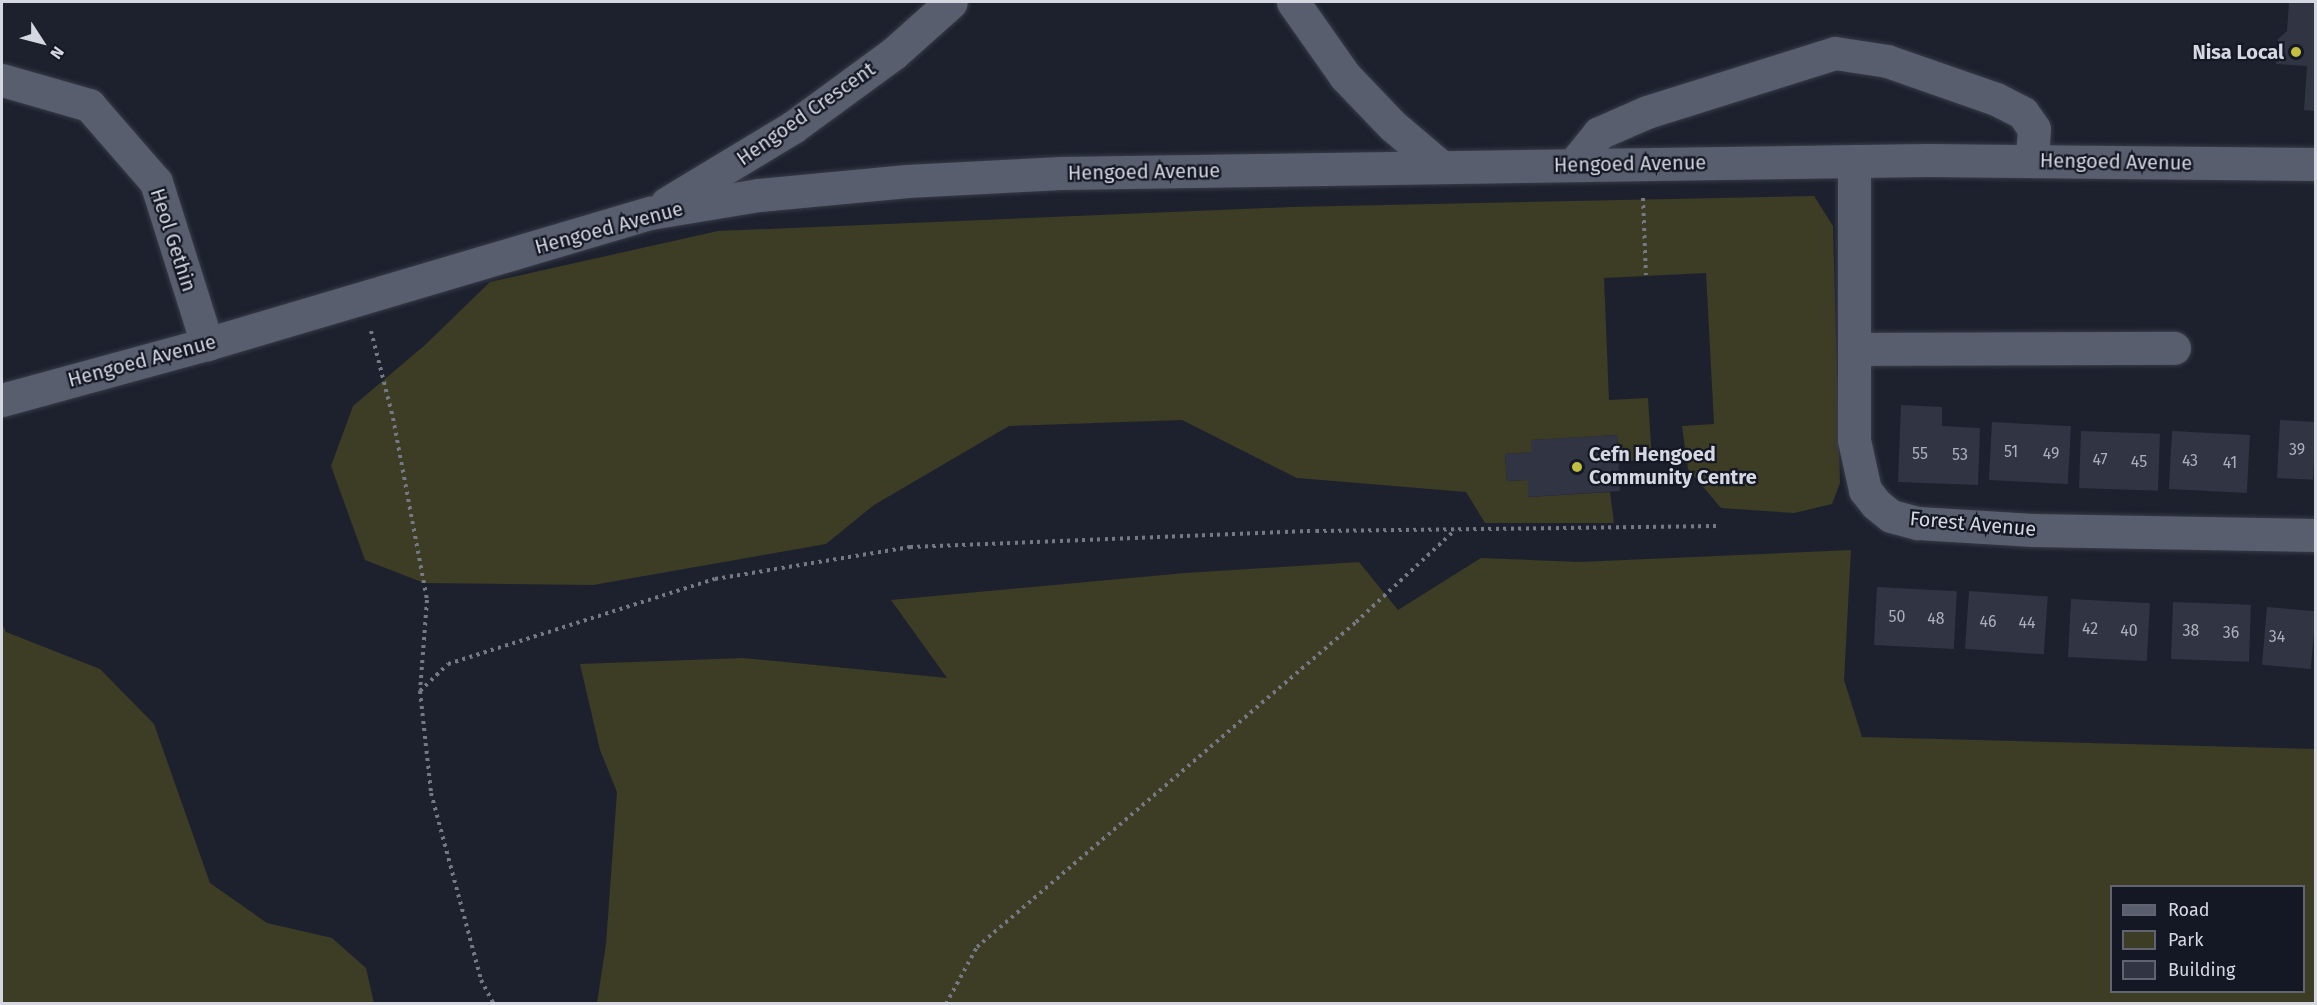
<!DOCTYPE html>
<html>
<head>
<meta charset="utf-8">
<style>
  body { margin:0 }
  #map { position:relative; width:2317px; height:1005px; overflow:hidden; background:#1d212e; font-family:"Fira Sans",sans-serif }
  div>[style] { position:absolute }
  [style*='--x'] { left:calc(var(--x)*1px); top:calc(var(--y)*1px); width:calc(var(--w)*1px); rotate:calc(var(--a)*1deg) }
  .green>* { inset:0; background:#3d3c24 }
  .building>* { inset:0; background:#303443; transform-origin:0 0 }
  .path>* { height:4px; margin-top:-2px; transform-origin:0; background:repeating-linear-gradient(90deg,#757984 0 3px,transparent 0 7.5px) }
  .roads { filter:drop-shadow(0 0 2px #383b47) drop-shadow(0 0 2px #383b47) }
  .minor>* { height:33px; margin:-16.5px; padding:0 16.5px; transform-origin:16.5px; border-radius:16.5px; background:#595e6e }
  .dots>* { width:16px; height:16px; translate:-50% -50%; box-sizing:border-box; border:3px solid #141724; border-radius:50% }
  span { translate:-50% -50%; white-space:nowrap; text-align:center; line-height:1.15; -webkit-text-stroke:4.5px #141724; paint-order:stroke }
  .number-label { font-size:16px; color:#acafba }
  .number-label span { -webkit-text-stroke-width:0 }
  .poi-label { font-size:20px; color:#d5d8e1; font-weight:700 }
  .right { translate:-100% -50%; text-align:right }
  .left { translate:0 -50%; text-align:left }
  .street-label { font-size:20px; color:#d5d8e1 }
  .frame { position:absolute; inset:0; border:3px solid #d5d8e1; pointer-events:none }
  .legend { position:absolute; left:2110px; top:885px; width:195px; height:108px; box-sizing:border-box; background:#141724; border:2px solid #616470; margin:0; padding:8px 10px; list-style:none; font-size:18px; color:#d5d8e1 }
  .legend li { display:flex; align-items:center; gap:12px; height:30px }
  .legend b { width:30px; border:2px solid #616470 }
  .north { position:absolute; left:12px; top:12px; width:60px; height:60px; -webkit-text-stroke:4px #141724; paint-order:stroke; rotate:126deg; font-size:16px; font-weight:700; line-height:24px; text-align:center; color:#d5d8e1 }
  .north::after { content:''; display:block; margin:auto; width:21px; height:27px; background:#d5d8e1; clip-path:polygon(50% 0,100% 100%,50% 72%,0 100%) }
</style>
</head>
<body>
<div id="map">
  <div class="green">
    <i style="clip-path:polygon(1814px 196px,1833px 226px,1840px 483px,1832px 504px,1794px 513px,1721px 508px,1688px 469px,1682px 426px,1714px 424px,1706px 273px,1604px 278px,1609px 400px,1648px 398px,1652px 460px,1619px 461px,1617px 435px,1532px 440px,1532px 452px,1505px 454px,1507px 481px,1528px 480px,1529px 497px,1610px 492px,1614px 523px,1485px 523px,1466px 492px,1297px 478px,1182px 420px,1009px 426px,874px 505px,826px 544px,593px 585px,424px 583px,365px 560px,331px 466px,353px 406px,425px 345px,490px 282px,718px 231px,1291px 207px)"></i>
    <i style="clip-path:polygon(evenodd,1851px 550px,1844px 680px,1862px 737px,2315px 749px,2315px 1003px,597px 1003px,606px 944px,617px 792px,600px 750px,580px 664px,743px 658px,947px 678px,891px 600px,1185px 573px,1359px 562px,1398px 610px,1481px 558px,1579px 562px,1851px 550px,2112px 886px,2304px 886px,2304px 992px,2112px 992px,2112px 886px)"></i>
    <i style="clip-path:polygon(2px 624px,6px 632px,100px 669px,154px 724px,210px 883px,267px 923px,332px 938px,366px 968px,374px 1003px,2px 1003px)"></i>
  </div>
  <div class="building">
    <i style="clip-path:polygon(2289px 2px,2316px 2px,2316px 111px,2304px 110px,2307px 66px,2276px 64px,2278px 39px,2287px 31px)"></i>
    <i style="clip-path:polygon(1901px 405px,1942px 407px,1942px 426px,1980px 428px,1978px 485px,1898px 482px)"></i>
    <i style="left:2280px;top:420px;width:36px;height:58px;rotate:3deg"></i>
    <i style="left:1992px;top:422px;width:79px;height:58px;rotate:3deg"></i>
    <i style="left:2081px;top:431px;width:79px;height:57px;rotate:2deg"></i>
    <i style="left:2172px;top:431px;width:78px;height:58px;rotate:3deg"></i>
    <i style="clip-path:polygon(1617px 435px,1620px 491px,1528px 497px,1528px 480px,1507px 481px,1505px 454px,1532px 452px,1531px 440px)"></i>
    <i style="left:1877px;top:587px;width:80px;height:58px;rotate:3deg"></i>
    <i style="left:1969px;top:591px;width:79px;height:58px;rotate:4deg"></i>
    <i style="left:2071px;top:599px;width:79px;height:58px;rotate:3deg"></i>
    <i style="left:2173px;top:602px;width:78px;height:57px;rotate:2deg"></i>
    <i style="left:2267px;top:607px;width:49px;height:58px;rotate:5deg"></i>
  </div>
  <div class="path">
    <i style="--x:1643;--y:198;--w:77;--a:87.8"></i>
    <i style="--x:371;--y:331;--w:90;--a:75.8"></i>
    <i style="--x:393;--y:418;--w:185;--a:79.4"></i>
    <i style="--x:427;--y:600;--w:91;--a:94.4"></i>
    <i style="--x:420;--y:691;--w:103;--a:83.8"></i>
    <i style="--x:431;--y:793;--w:194;--a:75"></i>
    <i style="--x:481;--y:980;--w:27;--a:62"></i>
    <i style="--x:420;--y:691;--w:39;--a:-44"></i>
    <i style="--x:448;--y:664;--w:280;--a:-17.7"></i>
    <i style="--x:715;--y:579;--w:198;--a:-9.3"></i>
    <i style="--x:910;--y:547;--w:406;--a:-2.3"></i>
    <i style="--x:1316;--y:531;--w:403;--a:-0.7"></i>
    <i style="--x:946;--y:1004;--w:65;--a:-61.5"></i>
    <i style="--x:977;--y:947;--w:499;--a:-40.6"></i>
    <i style="--x:1356;--y:622;--w:135;--a:-42.9"></i>
  </div>
  <div class="roads">
    <div class="minor">
      <i style="--x:1293;--y:2;--w:90;--a:54.9"></i>
      <i style="--x:1345;--y:76;--w:69;--a:46.2"></i>
      <i style="--x:1393;--y:126;--w:62;--a:40.4"></i>
      <i style="--x:2;--y:80;--w:91;--a:16"></i>
      <i style="--x:89;--y:105;--w:102;--a:49"></i>
      <i style="--x:156;--y:182;--w:170;--a:72.5"></i>
      <i style="--x:1854;--y:161;--w:279;--a:90"></i>
      <i style="--x:1854;--y:440;--w:51;--a:77.6"></i>
      <i style="--x:1865;--y:490;--w:18;--a:52"></i>
      <i style="--x:1876;--y:504;--w:19;--a:39"></i>
      <i style="--x:1891;--y:516;--w:28;--a:15"></i>
      <i style="--x:1918;--y:523;--w:115;--a:3.5"></i>
      <i style="--x:2033;--y:530;--w:283;--a:1"></i>
      <i style="--x:1574;--y:164;--w:40;--a:-51"></i>
      <i style="--x:1599;--y:133;--w:52;--a:-23.6"></i>
      <i style="--x:1647;--y:112;--w:197;--a:-17.4"></i>
      <i style="--x:1835;--y:53;--w:53;--a:8.7"></i>
      <i style="--x:1887;--y:61;--w:115;--a:19.2"></i>
      <i style="--x:1996;--y:99;--w:30;--a:27"></i>
      <i style="--x:2023;--y:113;--w:19;--a:55"></i>
      <i style="--x:2034;--y:129;--w:32;--a:94"></i>
      <i style="--x:667;--y:203;--w:147;--a:-31.1"></i>
      <i style="--x:793;--y:127;--w:125;--a:-36.2"></i>
      <i style="--x:894;--y:53;--w:76;--a:-41.8"></i>
      <i style="--x:1855;--y:349;--w:319;--a:-0.2"></i>
      <i style="--x:2;--y:400;--w:213;--a:-15.3"></i>
      <i style="--x:207;--y:344;--w:462;--a:-16.5"></i>
      <i style="--x:650;--y:213;--w:110;--a:-9.4"></i>
      <i style="--x:759;--y:195;--w:149;--a:-5.4"></i>
      <i style="--x:907;--y:181;--w:154;--a:-3"></i>
      <i style="--x:1061;--y:173;--w:866;--a:-0.86"></i>
      <i style="--x:1927;--y:160;--w:389;--a:0.6"></i>
    </div>
  </div>
  <div class="dots">
    <i style="left:2296px;top:52px;background:#c1be40"></i>
    <i style="left:1577px;top:467px;background:#c1be40"></i>
  </div>
  <div class="number-label">
    <span style="left:2297px;top:450px">39</span>
    <span style="left:2011px;top:452px">51</span>
    <span style="left:1920px;top:454px">55</span>
    <span style="left:2051px;top:454px">49</span>
    <span style="left:1960px;top:455px">53</span>
    <span style="left:2100px;top:460px">47</span>
    <span style="left:2190px;top:461px">43</span>
    <span style="left:2139px;top:462px">45</span>
    <span style="left:2230px;top:463px">41</span>
    <span style="left:1897px;top:617px">50</span>
    <span style="left:1936px;top:619px">48</span>
    <span style="left:1988px;top:622px">46</span>
    <span style="left:2027px;top:623px">44</span>
    <span style="left:2090px;top:629px">42</span>
    <span style="left:2129px;top:631px">40</span>
    <span style="left:2191px;top:631px">38</span>
    <span style="left:2231px;top:633px">36</span>
    <span style="left:2277px;top:637px">34</span>
  </div>
  <div class="poi-label">
    <span class="right" style="left:2284px;top:52px">Nisa Local</span>
    <span class="left" style="left:1589px;top:466px">Cefn Hengoed<br>Community Centre</span>
  </div>
  <div class="street-label">
    <span style="left:806px;top:114px;rotate:-35deg">Hengoed Crescent</span>
    <span style="left:2116px;top:162px;rotate:1deg">Hengoed Avenue</span>
    <span style="left:1630px;top:164px;rotate:-1deg">Hengoed Avenue</span>
    <span style="left:1144px;top:172px;rotate:-1deg">Hengoed Avenue</span>
    <span style="left:609px;top:228px;rotate:-15deg">Hengoed Avenue</span>
    <span style="left:173px;top:240px;rotate:72deg">Heol Gethin</span>
    <span style="left:142px;top:361px;rotate:-15deg">Hengoed Avenue</span>
    <span style="left:1973px;top:524px;rotate:5deg">Forest Avenue</span>
  </div>
  <div class="frame"></div>
  <ul class="legend">
  <li><b style="height:8px;background:#595e6e"></b>Road</li>
  <li><b style="height:16px;background:#3d3c24"></b>Park</li>
  <li><b style="height:16px;background:#303443"></b>Building</li>
  </ul>
  <div class="north">N</div>
</div>
</body>
</html>
